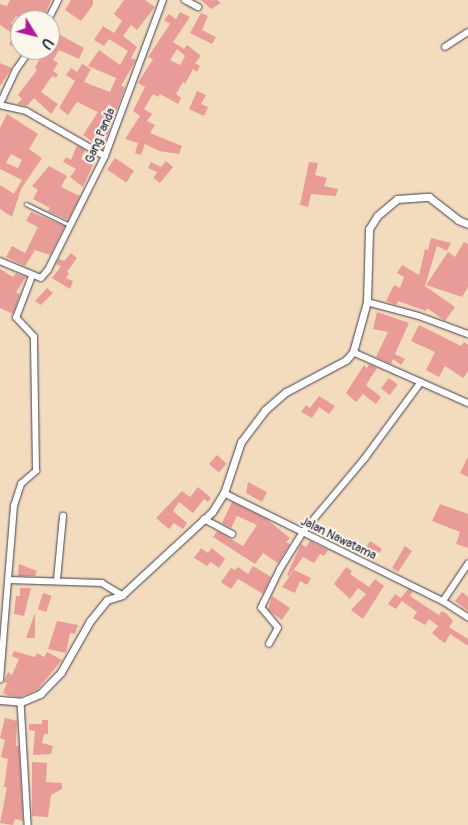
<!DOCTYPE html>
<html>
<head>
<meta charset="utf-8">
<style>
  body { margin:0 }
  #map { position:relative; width:468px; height:825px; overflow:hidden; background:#f3dcbe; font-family:Pangolin,sans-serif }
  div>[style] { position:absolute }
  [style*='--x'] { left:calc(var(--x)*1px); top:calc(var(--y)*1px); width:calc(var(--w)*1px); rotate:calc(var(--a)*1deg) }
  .building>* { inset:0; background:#e99c97; transform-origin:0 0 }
  .roads { filter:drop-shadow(0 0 1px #413e4f) drop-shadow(0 0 1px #413e4f) }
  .service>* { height:2.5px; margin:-1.25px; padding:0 1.25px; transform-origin:1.25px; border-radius:1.25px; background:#fff }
  .minor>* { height:5.5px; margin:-2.75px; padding:0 2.75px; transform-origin:2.75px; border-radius:2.75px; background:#fff }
  .tertiary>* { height:7px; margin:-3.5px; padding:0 3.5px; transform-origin:3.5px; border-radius:3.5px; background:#fff }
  span { translate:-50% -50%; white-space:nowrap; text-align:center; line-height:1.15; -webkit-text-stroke:4px #fbf7ec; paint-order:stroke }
  .street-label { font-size:12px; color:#22223b }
  .north { position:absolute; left:10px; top:10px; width:50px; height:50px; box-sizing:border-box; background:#fbf7ec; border:1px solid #a4a2a5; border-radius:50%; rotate:126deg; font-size:14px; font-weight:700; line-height:20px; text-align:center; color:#22223b }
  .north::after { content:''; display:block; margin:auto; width:18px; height:22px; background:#b5179e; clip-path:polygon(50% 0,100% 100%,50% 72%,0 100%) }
</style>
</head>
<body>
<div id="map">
  <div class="building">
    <i style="clip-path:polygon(10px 0,51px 0,43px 20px,23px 20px,16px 16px,11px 24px,20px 27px,17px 49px,9px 44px,15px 35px,0 25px,0 4px,7px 6px)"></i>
    <i style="clip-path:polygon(71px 0,93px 0,93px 5px,81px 21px,65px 10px)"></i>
    <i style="clip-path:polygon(124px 0,145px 0,155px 7px,137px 30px,131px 25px,123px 36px,137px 47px,131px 58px,136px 60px,121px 86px,125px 87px,106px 139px,103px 137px,99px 146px,83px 135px,98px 112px,77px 102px,68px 115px,59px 108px,75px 81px,66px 75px,71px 68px,77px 72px,82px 64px,91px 69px,84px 82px,110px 92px,116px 78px,88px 66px,99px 50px,120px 65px,128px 51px,109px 39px,104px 46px,94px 40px,103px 26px,114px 33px,122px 21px,114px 14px)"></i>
    <i style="clip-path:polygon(201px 0,217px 0,221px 3px,211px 9px)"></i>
    <i style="clip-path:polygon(evenodd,180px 12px,190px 17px,173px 42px,184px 49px,187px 45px,201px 56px,195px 63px,200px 66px,197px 72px,193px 69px,185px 84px,183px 82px,176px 94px,181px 98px,178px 104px,160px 94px,158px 97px,153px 94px,144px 109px,152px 114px,147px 121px,155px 125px,150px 133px,182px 146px,179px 154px,159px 151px,145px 144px,141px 155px,135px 153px,138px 143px,125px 139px,140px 116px,133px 111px,145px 87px,138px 83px,153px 59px,148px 57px,170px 24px,164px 20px,169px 14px,176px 19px,180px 12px,177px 49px,185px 56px,180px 65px,170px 60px,177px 49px)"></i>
    <i style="clip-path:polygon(201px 13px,208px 16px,202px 30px,216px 37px,212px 44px,190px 33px)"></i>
    <i style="clip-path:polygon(53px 31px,84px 48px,79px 59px,59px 50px,53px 60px,58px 63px,53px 71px,58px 74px,56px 78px,52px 76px,41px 92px,58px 104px,51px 114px,34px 98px,27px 106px,17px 104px,22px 99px,18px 95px,37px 70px,35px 68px,39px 60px,45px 50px,50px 50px)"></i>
    <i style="clip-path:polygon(0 63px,12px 68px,0 86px)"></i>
    <i style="clip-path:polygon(197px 91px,206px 95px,201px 104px,208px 107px,204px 116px,189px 109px)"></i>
    <i style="clip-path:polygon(evenodd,7px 114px,38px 134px,29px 149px,42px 158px,21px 189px,12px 217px,0 209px,0 185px,14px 194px,22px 180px,0 169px,0 128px,7px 114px,11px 154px,22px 160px,18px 168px,6px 163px,11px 154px)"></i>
    <i style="clip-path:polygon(77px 145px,85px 150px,81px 159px,93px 165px,83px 187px,70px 177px,76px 169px,63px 162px,66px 157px,71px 160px)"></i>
    <i style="left:115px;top:158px;width:23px;height:14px;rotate:34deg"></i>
    <i style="clip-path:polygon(166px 161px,173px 167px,160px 183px,153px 178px,157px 172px,148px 168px,151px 162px,161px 167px)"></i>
    <i style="clip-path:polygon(309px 162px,318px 163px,315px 175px,327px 178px,324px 186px,338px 189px,336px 196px,311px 194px,308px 207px,300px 205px)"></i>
    <i style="clip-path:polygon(49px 166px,67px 176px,61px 187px,80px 196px,68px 220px,48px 211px,50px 208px,33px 199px,38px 190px,32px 186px)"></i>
    <i style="clip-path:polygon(31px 212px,65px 226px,50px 255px,35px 250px,25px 266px,6px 257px,12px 246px,25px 253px,38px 227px,26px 221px)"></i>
    <i style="clip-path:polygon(431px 238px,451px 243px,447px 251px,437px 246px,425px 286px,455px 307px,445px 321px,427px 308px,426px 311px,398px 301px,396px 305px,386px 301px,394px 285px,400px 288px,404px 277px,397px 273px,402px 265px,419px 275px,425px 249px,428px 250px)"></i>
    <i style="clip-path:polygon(464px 242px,468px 244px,468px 287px,462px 297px,426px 285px,448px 252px,455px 257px)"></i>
    <i style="clip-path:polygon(71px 253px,77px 258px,67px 272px,69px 273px,66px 278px,73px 281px,70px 289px,52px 278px,61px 266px,56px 264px,59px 259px,64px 261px)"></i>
    <i style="clip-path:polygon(0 269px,13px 277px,16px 273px,26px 277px,16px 292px,20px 294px,13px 314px,0 308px)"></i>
    <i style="clip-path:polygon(47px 288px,53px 293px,41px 305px,35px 301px)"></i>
    <i style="clip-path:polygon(377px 312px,409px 323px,395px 354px,405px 359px,401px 365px,393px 359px,391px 364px,376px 357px,388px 332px,373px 329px)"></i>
    <i style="clip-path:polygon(419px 325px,461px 346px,464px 342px,468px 345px,468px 371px,463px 378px,445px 366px,439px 377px,426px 370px,435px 352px,411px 341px)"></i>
    <i style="clip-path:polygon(369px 364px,377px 368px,366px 385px,381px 397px,376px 404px,363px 394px,356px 402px,346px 393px,364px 365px,367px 368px)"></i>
    <i style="left:389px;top:378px;width:11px;height:13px;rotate:38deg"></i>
    <i style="clip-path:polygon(319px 396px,335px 406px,329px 414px,319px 407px,312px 418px,301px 412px,306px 405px,310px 408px)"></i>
    <i style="left:217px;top:455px;width:13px;height:12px;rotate:42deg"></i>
    <i style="clip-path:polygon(468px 457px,468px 477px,460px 473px)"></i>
    <i style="clip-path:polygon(248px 482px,267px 492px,262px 502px,246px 493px)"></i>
    <i style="clip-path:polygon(198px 487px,211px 498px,208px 502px,204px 499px,193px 513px,179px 502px,173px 511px,187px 523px,183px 529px,174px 523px,169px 529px,156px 518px,182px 491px,190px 497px)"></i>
    <i style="clip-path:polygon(232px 502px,265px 518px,290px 538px,286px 542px,290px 544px,278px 563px,263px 553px,255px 564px,213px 537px,217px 531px,243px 546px,257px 525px,237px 516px,231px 528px,222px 523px)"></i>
    <i style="clip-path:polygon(440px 504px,468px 514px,468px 548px,456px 544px,460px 532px,432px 521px)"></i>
    <i style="clip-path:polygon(310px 541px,328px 550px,324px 556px,320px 554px,314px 563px,303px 557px,289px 576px,287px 575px,301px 544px,306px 547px)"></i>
    <i style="clip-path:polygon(370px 541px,382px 549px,374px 560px,368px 557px,372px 552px,366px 547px)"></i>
    <i style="clip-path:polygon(405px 546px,412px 551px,398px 572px,392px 568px)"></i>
    <i style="clip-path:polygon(201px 548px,208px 553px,212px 548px,225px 559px,219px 568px,211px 562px,207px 566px,194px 558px)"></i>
    <i style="clip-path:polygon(19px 564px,37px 571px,35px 576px,18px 576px)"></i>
    <i style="clip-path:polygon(253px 566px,271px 577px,263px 594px,238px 579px,231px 589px,221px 582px,231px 568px,235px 570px,238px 567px,248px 574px)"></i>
    <i style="clip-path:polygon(346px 567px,352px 571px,350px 574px,369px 587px,375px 579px,384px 586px,363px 619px,351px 610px,366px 594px,358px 588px,350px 599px,334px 584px)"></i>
    <i style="clip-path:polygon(294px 570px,311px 578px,307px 585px,300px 581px,295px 593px,282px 587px)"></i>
    <i style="clip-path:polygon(20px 588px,31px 588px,24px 616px,14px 614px,16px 596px,20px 596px)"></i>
    <i style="clip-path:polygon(408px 589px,413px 591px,410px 596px,419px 602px,439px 615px,442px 611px,447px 614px,453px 621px,449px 627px,468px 639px,468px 646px,450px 634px,445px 643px,439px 639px,432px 633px,438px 626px,429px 619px,425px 625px,413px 618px,417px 612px,402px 601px,396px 609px,388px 604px,395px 594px,401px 598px)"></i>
    <i style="clip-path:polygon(462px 592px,468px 597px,468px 611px,455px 601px)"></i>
    <i style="left:43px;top:593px;width:9px;height:17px;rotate:18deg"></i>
    <i style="clip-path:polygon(272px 596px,290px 608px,282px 620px,268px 610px)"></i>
    <i style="clip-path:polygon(35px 613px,35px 638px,26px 638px)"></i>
    <i style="clip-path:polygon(57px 621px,78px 625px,75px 634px,70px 633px,66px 653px,48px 649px)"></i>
    <i style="clip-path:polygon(14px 651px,35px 657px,37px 653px,44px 657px,47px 652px,62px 660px,37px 690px,20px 697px,10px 696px,3px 693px,7px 683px,4px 682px,8px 672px,12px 675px,19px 659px,12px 656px)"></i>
    <i style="clip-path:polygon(5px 718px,17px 721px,16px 746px,19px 746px,23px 821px,15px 819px,13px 825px,0 823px,7px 787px,4px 787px,8px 759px,1px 757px,5px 740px,0 738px)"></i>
    <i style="clip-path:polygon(42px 720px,48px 720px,48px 734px,44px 734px,42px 743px,53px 746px,51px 754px,33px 755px,35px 731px,29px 730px,29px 724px,42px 724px)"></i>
    <i style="clip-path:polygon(32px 762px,47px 763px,46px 782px,62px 783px,62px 789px,51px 795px,48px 817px,32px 816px)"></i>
  </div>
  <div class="roads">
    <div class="service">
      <i style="--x:26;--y:204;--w:49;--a:25.5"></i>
    </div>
    <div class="minor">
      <i style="--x:185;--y:0;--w:15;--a:28"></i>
      <i style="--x:48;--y:20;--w:22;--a:-63"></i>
      <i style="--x:445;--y:47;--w:27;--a:-33"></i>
      <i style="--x:0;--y:104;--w:38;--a:-65"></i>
      <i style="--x:16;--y:70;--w:24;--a:-55"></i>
      <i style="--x:0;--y:105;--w:27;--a:13"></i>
      <i style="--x:26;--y:111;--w:91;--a:29.7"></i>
      <i style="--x:0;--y:261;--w:44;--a:22.5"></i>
      <i style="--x:41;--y:278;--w:11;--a:-49"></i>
      <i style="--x:48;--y:270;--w:127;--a:-63.4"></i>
      <i style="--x:105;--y:156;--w:166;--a:-69.6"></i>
      <i style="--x:367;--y:302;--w:54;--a:15.1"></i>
      <i style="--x:419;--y:316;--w:52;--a:20.2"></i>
      <i style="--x:353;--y:352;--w:126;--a:23.9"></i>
      <i style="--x:224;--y:493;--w:244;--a:26.3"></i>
      <i style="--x:443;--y:601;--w:30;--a:33"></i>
      <i style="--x:204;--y:519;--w:32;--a:28"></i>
      <i style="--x:9;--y:580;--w:93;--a:1.8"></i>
      <i style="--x:102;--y:583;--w:23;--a:31"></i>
      <i style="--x:57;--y:580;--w:64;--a:-84.6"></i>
      <i style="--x:443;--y:601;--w:45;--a:-56"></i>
      <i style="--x:269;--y:644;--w:18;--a:-61"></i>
      <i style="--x:278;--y:628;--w:26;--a:-130"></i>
      <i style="--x:261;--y:608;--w:43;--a:-64"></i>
      <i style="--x:280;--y:569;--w:44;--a:-58.1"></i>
      <i style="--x:303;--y:532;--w:97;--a:-50"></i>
      <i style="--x:365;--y:458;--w:94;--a:-53.6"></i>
      <i style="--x:0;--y:680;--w:175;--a:-85.4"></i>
      <i style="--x:14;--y:506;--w:23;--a:-72"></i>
      <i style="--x:21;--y:484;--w:20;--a:-41"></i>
      <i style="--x:36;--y:471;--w:134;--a:-90.9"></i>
      <i style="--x:34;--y:337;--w:26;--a:-133"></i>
      <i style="--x:16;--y:318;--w:45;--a:-69.1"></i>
      <i style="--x:21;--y:702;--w:123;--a:86.7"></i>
    </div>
    <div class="tertiary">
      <i style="--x:0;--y:700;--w:21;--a:5"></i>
      <i style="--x:21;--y:702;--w:21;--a:-23"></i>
      <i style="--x:40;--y:694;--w:30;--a:-46"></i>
      <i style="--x:61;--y:672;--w:59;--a:-60.4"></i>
      <i style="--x:90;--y:621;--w:27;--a:-51"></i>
      <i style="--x:107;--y:600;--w:16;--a:-18"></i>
      <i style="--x:122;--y:595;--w:122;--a:-42.7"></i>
      <i style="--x:212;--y:512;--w:22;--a:-58"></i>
      <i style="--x:224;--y:493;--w:54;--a:-71.6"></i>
      <i style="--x:241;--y:442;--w:40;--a:-53"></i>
      <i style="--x:265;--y:410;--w:28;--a:-41"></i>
      <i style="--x:286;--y:392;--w:68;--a:-28.1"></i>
      <i style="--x:346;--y:360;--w:11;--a:-49"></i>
      <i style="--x:353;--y:352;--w:52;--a:-74.4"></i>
      <i style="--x:367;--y:302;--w:73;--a:-88.4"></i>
      <i style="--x:369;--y:229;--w:15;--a:-58"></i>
      <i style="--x:377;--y:216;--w:26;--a:-40"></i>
      <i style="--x:397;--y:199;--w:32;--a:-4"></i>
      <i style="--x:429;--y:197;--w:37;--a:38"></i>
      <i style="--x:458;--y:220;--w:11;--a:22"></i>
    </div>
  </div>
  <div class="street-label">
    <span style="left:101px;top:136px;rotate:-67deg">Gang Panda</span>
    <span style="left:338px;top:539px;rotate:26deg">Jalan Nawatama</span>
  </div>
  <div class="north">U</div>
</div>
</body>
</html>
